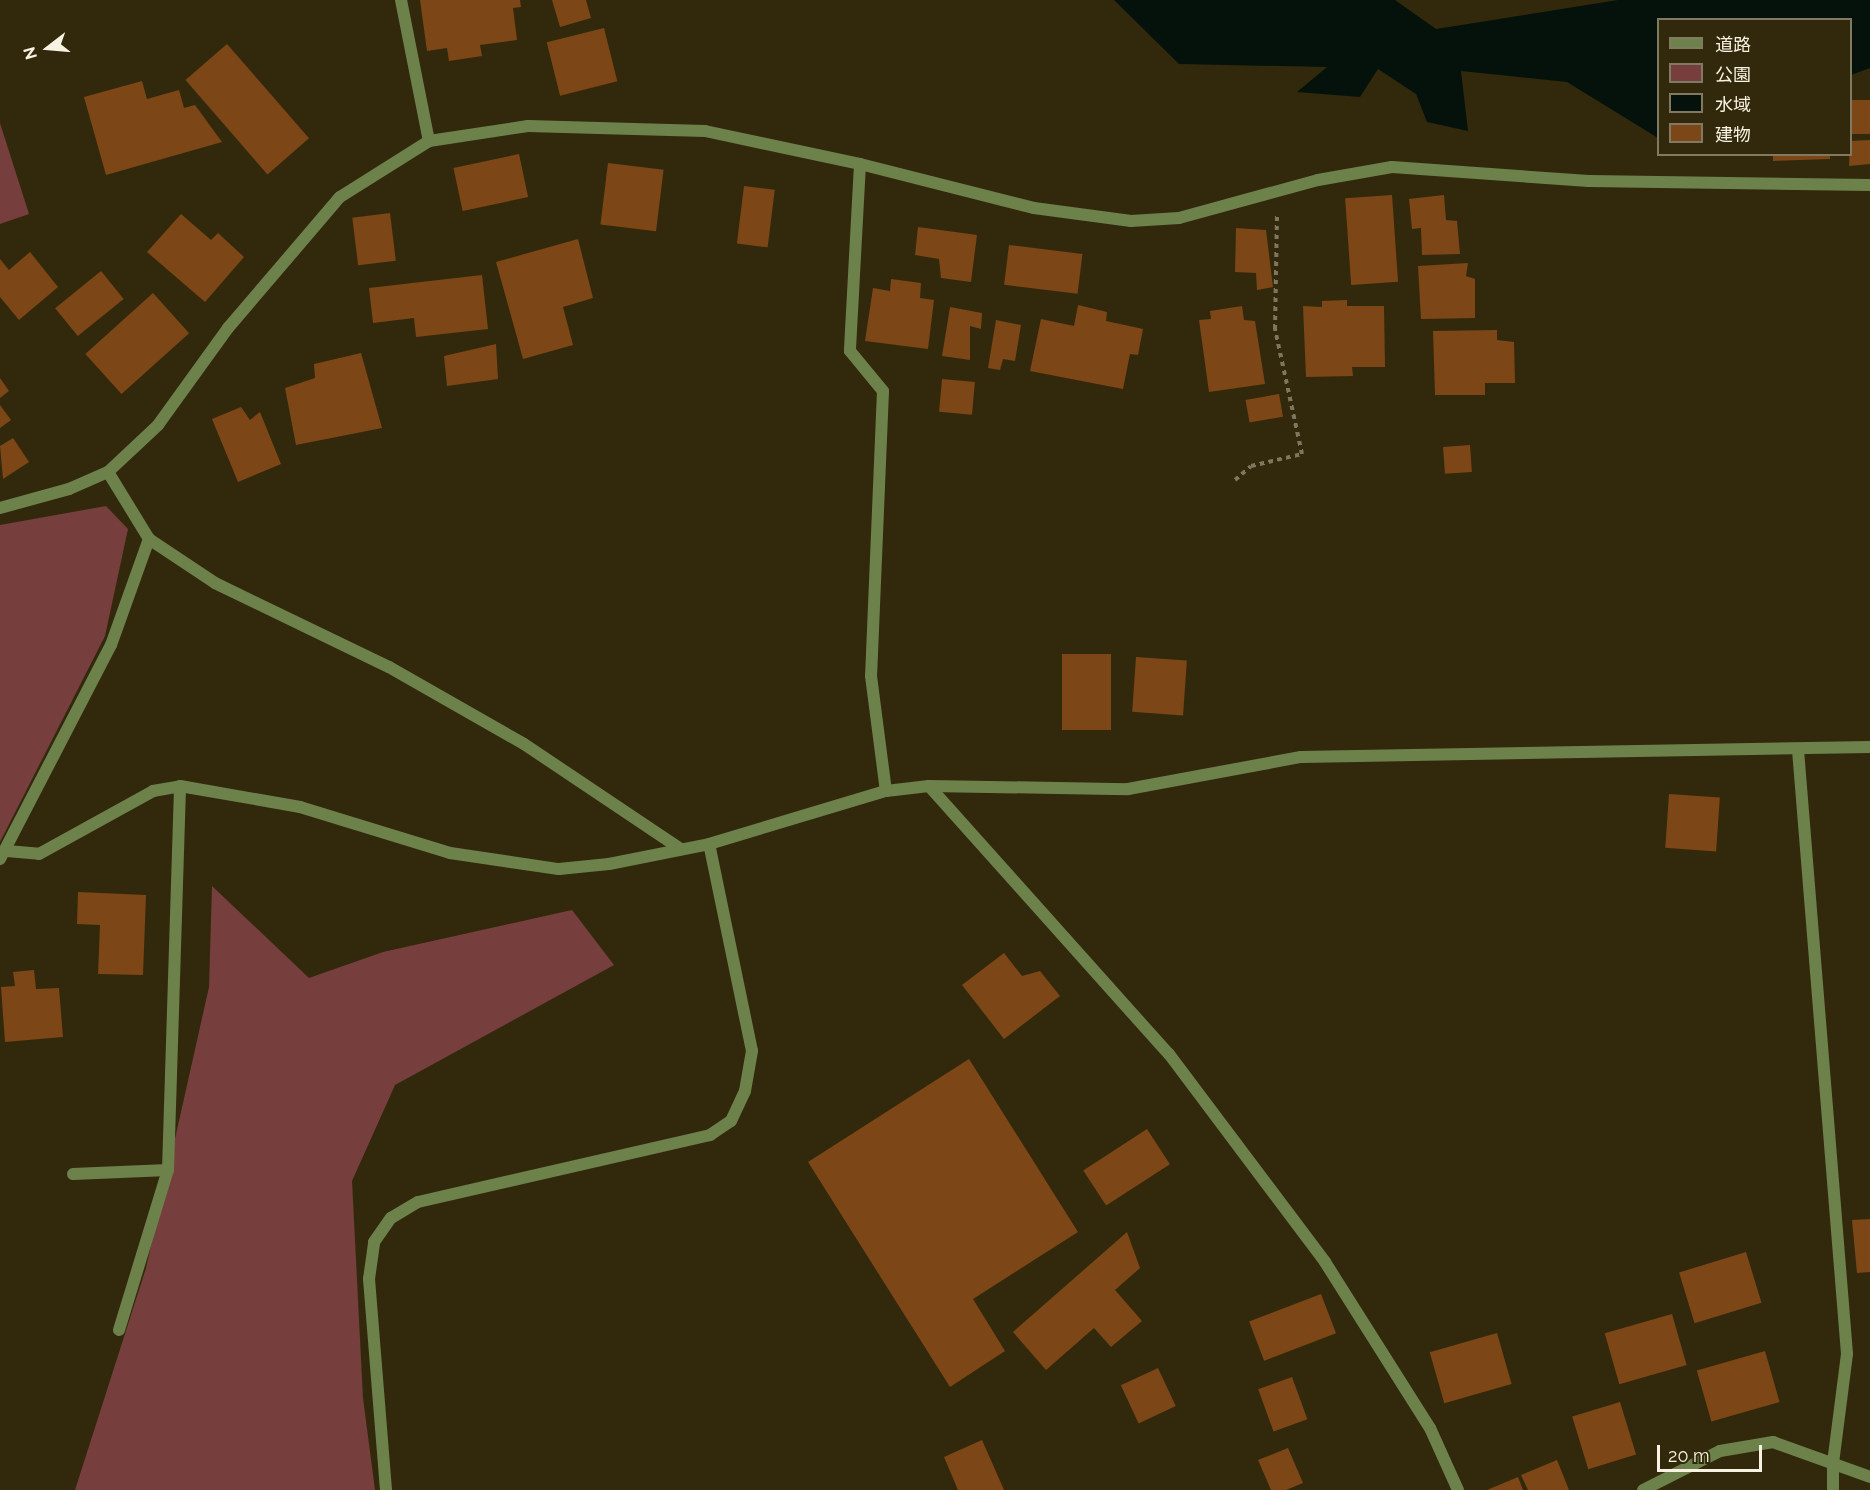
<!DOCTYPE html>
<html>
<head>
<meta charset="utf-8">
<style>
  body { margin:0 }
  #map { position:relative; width:1870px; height:1490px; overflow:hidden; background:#32290c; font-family:Raleway,"Noto Sans JP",sans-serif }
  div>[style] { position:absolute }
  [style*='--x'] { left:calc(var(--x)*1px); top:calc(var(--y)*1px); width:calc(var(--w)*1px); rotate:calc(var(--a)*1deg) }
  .green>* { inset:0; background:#763e3d }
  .water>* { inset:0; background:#05120b }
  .building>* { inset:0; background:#7d4616; transform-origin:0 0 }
  .path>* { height:4px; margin-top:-2px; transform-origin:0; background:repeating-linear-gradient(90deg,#7e765e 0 4.5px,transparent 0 9px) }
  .service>* { height:12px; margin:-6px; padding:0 6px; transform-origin:6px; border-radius:6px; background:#6d824b }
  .minor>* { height:12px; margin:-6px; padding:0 6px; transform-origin:6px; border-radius:6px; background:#6d824b }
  span { translate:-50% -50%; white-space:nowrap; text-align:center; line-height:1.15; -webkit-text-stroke:4.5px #32290c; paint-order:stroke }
  .legend { position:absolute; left:1657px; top:18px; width:195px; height:138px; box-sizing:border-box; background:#32290c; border:2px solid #817962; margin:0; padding:8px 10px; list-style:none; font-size:18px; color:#f8f2e2 }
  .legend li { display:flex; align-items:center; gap:12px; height:30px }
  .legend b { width:30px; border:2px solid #817962 }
  .north { position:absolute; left:18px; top:18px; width:60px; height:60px; -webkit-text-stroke:4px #32290c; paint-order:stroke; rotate:254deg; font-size:16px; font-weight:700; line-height:24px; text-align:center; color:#f8f2e2 }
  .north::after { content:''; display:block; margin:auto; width:21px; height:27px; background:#f8f2e2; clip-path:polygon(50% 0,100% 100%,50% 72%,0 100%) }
  .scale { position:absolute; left:1657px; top:1445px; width:105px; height:27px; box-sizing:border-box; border:3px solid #f8f2e2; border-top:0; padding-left:8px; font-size:18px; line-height:21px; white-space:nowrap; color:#f8f2e2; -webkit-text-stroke:4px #32290c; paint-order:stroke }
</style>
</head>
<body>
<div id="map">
  <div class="green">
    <i style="clip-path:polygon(0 123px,29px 214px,0 224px)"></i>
    <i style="clip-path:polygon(106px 506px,128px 529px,105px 636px,0 842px,0 525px)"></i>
    <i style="clip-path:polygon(212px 886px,309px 978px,383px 952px,572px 910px,614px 965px,395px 1085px,352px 1181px,363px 1398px,375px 1490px,75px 1490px,146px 1268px,209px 987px)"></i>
  </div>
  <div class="water">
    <i style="clip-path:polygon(1114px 0,1395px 0,1436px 29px,1618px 0,1870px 0,1870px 68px,1851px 75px,1850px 20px,1658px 20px,1658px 138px,1567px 82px,1461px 71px,1468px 131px,1427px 122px,1416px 94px,1378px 69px,1360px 97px,1297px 92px,1327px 67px,1179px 64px)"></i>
  </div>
  <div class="building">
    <i style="clip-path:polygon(420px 0,520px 0,521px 7px,513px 8px,517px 40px,480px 45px,482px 56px,449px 61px,447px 48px,427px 51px)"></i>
    <i style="clip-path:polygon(552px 0,586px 0,591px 18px,560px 27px)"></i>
    <i style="left:604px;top:28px;width:55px;height:59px;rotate:76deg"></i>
    <i style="left:227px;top:44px;width:125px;height:55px;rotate:49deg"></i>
    <i style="clip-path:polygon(142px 81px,147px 99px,179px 90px,184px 108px,195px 105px,222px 142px,106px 175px,84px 97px)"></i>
    <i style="left:1870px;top:100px;width:34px;height:20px;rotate:90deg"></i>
    <i style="clip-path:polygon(1870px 140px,1870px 164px,1849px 166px,1850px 141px)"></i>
    <i style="left:519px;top:154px;width:44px;height:67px;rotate:78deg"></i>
    <i style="clip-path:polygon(1773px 154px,1830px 154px,1830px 159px,1773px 161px)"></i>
    <i style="left:608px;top:163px;width:56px;height:62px;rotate:7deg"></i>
    <i style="left:744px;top:186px;width:31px;height:58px;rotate:7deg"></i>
    <i style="left:1392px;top:195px;width:87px;height:47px;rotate:86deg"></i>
    <i style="clip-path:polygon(1444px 195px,1446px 220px,1457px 221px,1460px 254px,1422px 255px,1421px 228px,1412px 229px,1409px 199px)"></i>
    <i style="left:390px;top:213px;width:48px;height:38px;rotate:83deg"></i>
    <i style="clip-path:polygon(181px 214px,211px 240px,218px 233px,244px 257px,205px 302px,147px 252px)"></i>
    <i style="clip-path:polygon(918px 227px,977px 235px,971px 282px,941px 278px,939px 259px,915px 255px)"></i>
    <i style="clip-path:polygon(1236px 228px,1266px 230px,1273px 287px,1257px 290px,1256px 273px,1235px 272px)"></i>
    <i style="clip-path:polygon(578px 239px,593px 298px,563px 307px,573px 345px,523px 359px,496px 262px)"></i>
    <i style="left:1009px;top:245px;width:74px;height:40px;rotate:7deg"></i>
    <i style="clip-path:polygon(30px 252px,58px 287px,19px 320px,0 297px,0 259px,9px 270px)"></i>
    <i style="clip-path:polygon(1468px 263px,1466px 276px,1475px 279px,1475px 318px,1421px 319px,1418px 266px)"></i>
    <i style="left:101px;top:271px;width:36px;height:59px;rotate:51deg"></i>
    <i style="clip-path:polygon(482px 275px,488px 329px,416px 337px,414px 318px,373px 323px,369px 288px)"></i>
    <i style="clip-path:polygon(891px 279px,921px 283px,920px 298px,934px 300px,928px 349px,865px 341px,873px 288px,890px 291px)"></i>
    <i style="left:153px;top:293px;width:54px;height:91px;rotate:48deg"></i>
    <i style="clip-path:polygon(1347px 300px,1347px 306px,1384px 306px,1385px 367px,1352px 367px,1353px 376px,1306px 377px,1303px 306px,1322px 307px,1322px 301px)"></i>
    <i style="clip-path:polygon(1078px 305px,1107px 312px,1106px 321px,1143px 329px,1138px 355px,1130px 354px,1123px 389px,1030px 371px,1041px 319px,1074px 326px)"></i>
    <i style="clip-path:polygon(1242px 306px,1244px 320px,1255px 321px,1265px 384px,1209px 392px,1199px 320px,1211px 319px,1210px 311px)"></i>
    <i style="clip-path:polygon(950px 307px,982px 313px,981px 329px,970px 326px,970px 360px,942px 356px)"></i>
    <i style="clip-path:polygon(996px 320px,1021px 325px,1015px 361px,1003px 359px,1000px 370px,988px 368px)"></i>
    <i style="clip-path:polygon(1497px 330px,1497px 340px,1514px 342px,1515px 383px,1485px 383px,1485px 395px,1435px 395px,1433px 331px)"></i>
    <i style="clip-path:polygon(496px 344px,498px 379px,447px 386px,444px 356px)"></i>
    <i style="clip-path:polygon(361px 353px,382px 428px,296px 445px,285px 388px,315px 378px,314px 364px)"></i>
    <i style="clip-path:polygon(0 378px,9px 391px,0 398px)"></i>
    <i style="left:942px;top:379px;width:33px;height:33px;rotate:5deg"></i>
    <i style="left:1279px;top:394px;width:23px;height:34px;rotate:80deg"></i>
    <i style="clip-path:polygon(0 405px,11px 420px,0 428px)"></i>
    <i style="clip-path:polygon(241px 407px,250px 420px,260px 412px,281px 464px,238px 482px,212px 419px)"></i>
    <i style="clip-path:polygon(13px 438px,29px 462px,3px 479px,0 446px)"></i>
    <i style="left:1470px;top:445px;width:27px;height:27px;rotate:86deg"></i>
    <i style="left:1062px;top:654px;width:49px;height:76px"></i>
    <i style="left:1136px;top:657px;width:51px;height:55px;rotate:4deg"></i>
    <i style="left:1669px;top:794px;width:51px;height:54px;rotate:4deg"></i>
    <i style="clip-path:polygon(78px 892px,146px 895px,143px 975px,98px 974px,100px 925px,77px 924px)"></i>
    <i style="clip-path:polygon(1004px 953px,1022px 976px,1040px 971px,1060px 996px,1004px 1039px,962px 985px)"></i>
    <i style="clip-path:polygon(34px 970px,36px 989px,59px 988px,63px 1037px,5px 1042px,1px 987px,15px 986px,13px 972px)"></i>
    <i style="clip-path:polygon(969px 1059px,1078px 1232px,973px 1299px,1005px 1351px,950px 1387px,808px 1162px)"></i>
    <i style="left:1147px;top:1129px;width:42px;height:76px;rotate:57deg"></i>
    <i style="clip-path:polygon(1870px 1219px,1870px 1272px,1857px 1273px,1852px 1220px)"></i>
    <i style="clip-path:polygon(1127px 1232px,1140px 1268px,1115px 1290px,1142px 1321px,1111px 1347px,1094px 1328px,1046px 1370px,1013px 1332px)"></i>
    <i style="left:1746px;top:1252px;width:53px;height:70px;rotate:73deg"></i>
    <i style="left:1321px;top:1294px;width:42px;height:77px;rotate:69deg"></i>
    <i style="left:1672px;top:1314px;width:53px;height:70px;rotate:74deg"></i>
    <i style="left:1497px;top:1333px;width:53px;height:70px;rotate:74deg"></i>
    <i style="left:1765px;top:1351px;width:53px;height:71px;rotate:74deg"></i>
    <i style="left:1158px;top:1368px;width:42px;height:41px;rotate:65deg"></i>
    <i style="left:1292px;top:1377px;width:45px;height:36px;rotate:70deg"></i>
    <i style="left:1620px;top:1402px;width:55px;height:50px;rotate:73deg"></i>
    <i style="clip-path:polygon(982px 1440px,1004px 1490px,958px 1490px,944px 1457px)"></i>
    <i style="clip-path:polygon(1288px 1448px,1303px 1483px,1286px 1490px,1271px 1490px,1258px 1460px)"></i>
    <i style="clip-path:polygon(1557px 1460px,1569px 1490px,1528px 1490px,1521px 1475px)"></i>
    <i style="clip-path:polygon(1518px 1477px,1523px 1490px,1487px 1490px)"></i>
  </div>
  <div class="path">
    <i style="--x:1235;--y:480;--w:21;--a:-41"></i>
    <i style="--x:1251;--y:466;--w:52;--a:-13.2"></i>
    <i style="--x:1302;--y:454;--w:128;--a:-102.2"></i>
    <i style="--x:1275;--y:329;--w:113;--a:-89"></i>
  </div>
  <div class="service">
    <i style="--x:860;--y:164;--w:187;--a:93.1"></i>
    <i style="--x:850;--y:351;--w:52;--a:50.5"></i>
    <i style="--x:883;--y:391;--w:285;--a:92.4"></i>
    <i style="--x:871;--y:676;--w:116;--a:82.6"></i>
    <i style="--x:73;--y:1174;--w:95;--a:-2.4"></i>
    <i style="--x:119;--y:1330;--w:167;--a:-73"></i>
    <i style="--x:168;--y:1170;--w:384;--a:-88.2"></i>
    <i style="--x:1833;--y:1490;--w:26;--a:-90"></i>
  </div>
  <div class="minor">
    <i style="--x:401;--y:0;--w:144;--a:78.8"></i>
    <i style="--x:108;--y:472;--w:79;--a:58.5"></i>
    <i style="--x:149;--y:539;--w:79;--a:33.7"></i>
    <i style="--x:215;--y:583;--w:193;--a:25.8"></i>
    <i style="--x:389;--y:667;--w:155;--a:29.7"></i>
    <i style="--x:524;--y:744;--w:189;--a:33.8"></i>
    <i style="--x:0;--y:508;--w:72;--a:-15.4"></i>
    <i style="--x:69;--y:489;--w:43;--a:-23.6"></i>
    <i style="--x:108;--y:472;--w:69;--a:-43.2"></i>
    <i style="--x:158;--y:425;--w:120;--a:-54.2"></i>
    <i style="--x:228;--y:328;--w:172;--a:-49.5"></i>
    <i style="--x:340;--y:197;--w:105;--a:-32.2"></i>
    <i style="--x:429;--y:141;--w:100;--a:-8.6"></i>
    <i style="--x:528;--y:126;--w:177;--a:1.6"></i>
    <i style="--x:705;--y:131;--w:158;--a:12"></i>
    <i style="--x:860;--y:164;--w:179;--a:14.2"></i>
    <i style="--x:1034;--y:208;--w:98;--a:7.6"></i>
    <i style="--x:1131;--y:221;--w:48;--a:-3.6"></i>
    <i style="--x:1179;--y:218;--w:144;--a:-15.3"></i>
    <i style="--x:1318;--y:180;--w:75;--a:-10"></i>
    <i style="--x:1392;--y:167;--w:197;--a:4.1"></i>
    <i style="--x:1589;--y:181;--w:281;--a:0.8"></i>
    <i style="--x:1798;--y:750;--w:606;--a:85.36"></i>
    <i style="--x:1847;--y:1354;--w:111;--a:97.3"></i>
    <i style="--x:929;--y:786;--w:360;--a:48.2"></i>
    <i style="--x:1169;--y:1054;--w:260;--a:53.1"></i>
    <i style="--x:1325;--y:1262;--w:196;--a:57.7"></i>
    <i style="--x:1430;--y:1428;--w:68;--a:65.7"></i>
    <i style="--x:7;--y:851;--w:32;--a:5"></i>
    <i style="--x:39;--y:854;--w:130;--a:-28.9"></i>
    <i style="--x:153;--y:791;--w:27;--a:-10"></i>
    <i style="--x:180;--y:786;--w:122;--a:9.9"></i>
    <i style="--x:300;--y:807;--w:157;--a:17"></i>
    <i style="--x:450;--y:853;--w:110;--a:8.4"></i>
    <i style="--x:559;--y:869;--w:50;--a:-5.7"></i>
    <i style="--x:609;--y:864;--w:102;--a:-11.3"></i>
    <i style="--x:709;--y:844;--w:185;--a:-16.7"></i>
    <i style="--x:886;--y:791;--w:43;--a:-6.6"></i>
    <i style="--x:929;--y:786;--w:199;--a:0.9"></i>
    <i style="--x:1128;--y:789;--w:176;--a:-10.5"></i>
    <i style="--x:1301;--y:757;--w:569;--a:-1.01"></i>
    <i style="--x:0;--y:859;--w:241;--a:-62.6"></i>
    <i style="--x:111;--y:645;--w:113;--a:-70.3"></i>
    <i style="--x:386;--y:1490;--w:212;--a:-94.6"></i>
    <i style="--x:369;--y:1279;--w:37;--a:-82"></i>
    <i style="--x:374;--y:1242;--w:29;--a:-55"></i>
    <i style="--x:391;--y:1218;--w:31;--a:-31"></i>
    <i style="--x:418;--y:1202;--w:300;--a:-12.9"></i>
    <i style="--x:710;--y:1135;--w:25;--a:-34"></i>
    <i style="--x:731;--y:1121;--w:33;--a:-65"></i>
    <i style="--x:745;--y:1091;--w:41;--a:-80.1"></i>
    <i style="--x:752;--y:1051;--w:211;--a:-101.7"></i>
    <i style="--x:1643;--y:1490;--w:86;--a:-26.9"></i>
    <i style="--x:1720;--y:1451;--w:54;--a:-9.6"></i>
    <i style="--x:1773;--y:1442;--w:103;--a:19.8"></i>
  </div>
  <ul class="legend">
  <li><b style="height:8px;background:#6d824b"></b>道路</li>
  <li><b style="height:16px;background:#763e3d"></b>公園</li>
  <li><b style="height:16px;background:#05120b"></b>水域</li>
  <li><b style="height:16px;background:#7d4616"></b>建物</li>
  </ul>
  <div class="north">N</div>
  <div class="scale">20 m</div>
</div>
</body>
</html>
